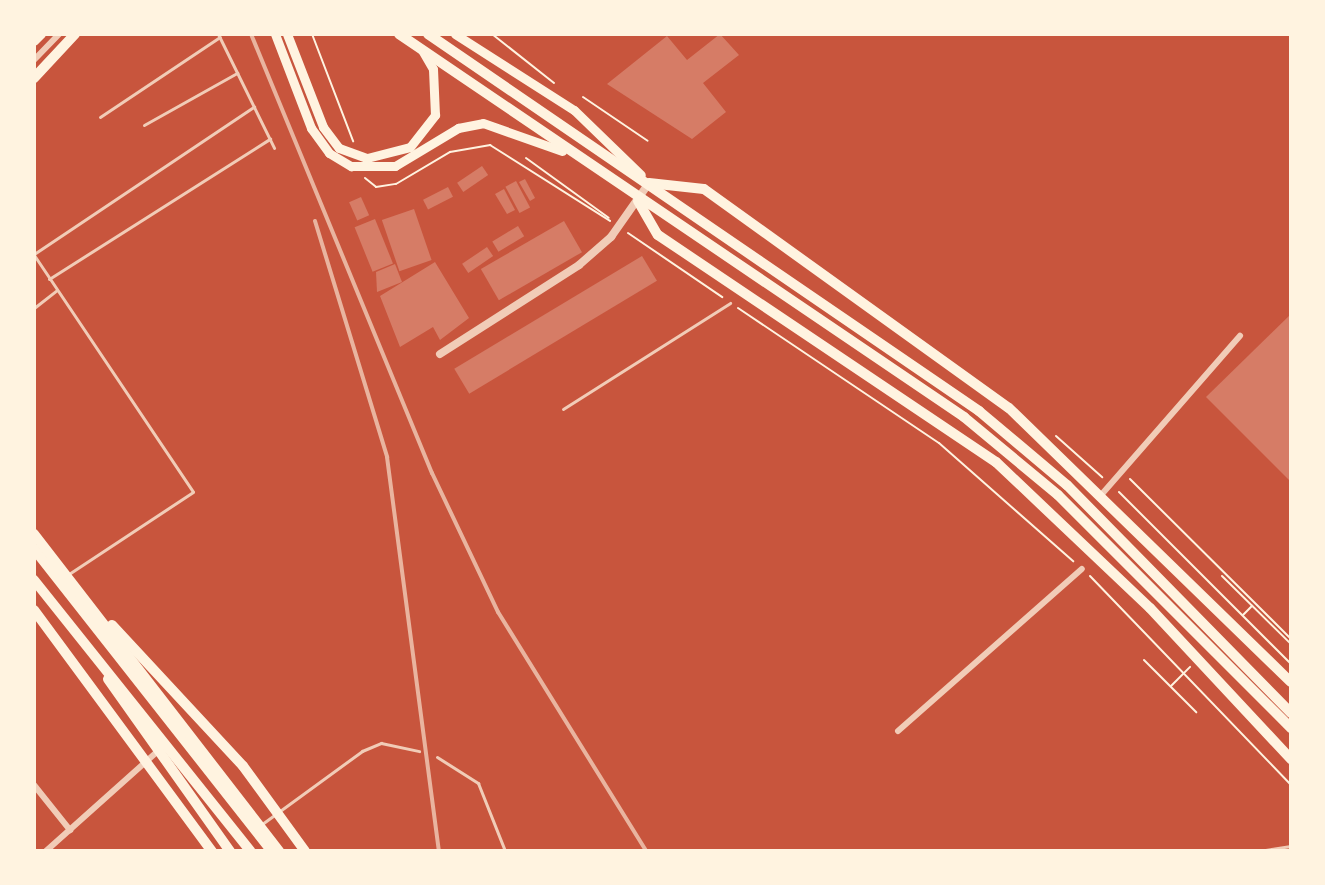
<!DOCTYPE html>
<html>
<head>
<meta charset="utf-8">
<style>
  body { margin:0 }
  #map { position:relative; width:1325px; height:885px; overflow:hidden; background:#c8553d; font-family:"Crimson Pro",serif }
  div>[style] { position:absolute }
  [style*='--x'] { left:calc(var(--x)*1px); top:calc(var(--y)*1px); width:calc(var(--w)*1px); rotate:calc(var(--a)*1deg) }
  .building>* { inset:0; background:#d67c66; transform-origin:0 0 }
  .path>* { height:2px; margin:-1px; padding:0 1px; transform-origin:1px; border-radius:1px; background:#fff3e0 }
  .service>* { height:3px; margin:-1.5px; padding:0 1.5px; transform-origin:1.5px; border-radius:1.5px; background:#f1ccb7 }
  .minor>* { height:6px; margin:-3px; padding:0 3px; transform-origin:3px; border-radius:3px; background:#f1ccb7 }
  .tertiary>* { height:8px; margin:-4px; padding:0 4px; transform-origin:4px; border-radius:4px; background:#f1ccb7 }
  .secondary>* { height:9px; margin:-4.5px; padding:0 4.5px; transform-origin:4.5px; border-radius:4.5px; background:#fff3e0 }
  .primary>* { height:10px; margin:-5px; padding:0 5px; transform-origin:5px; border-radius:5px; background:#fff3e0 }
  .trunk>* { height:10px; margin:-5px; padding:0 5px; transform-origin:5px; border-radius:5px; background:#fff3e0 }
  .rail>* { height:4px; margin:-2px; padding:0 2px; transform-origin:2px; border-radius:2px; background:#e9b49f }
  span { translate:-50% -50%; white-space:nowrap; text-align:center; line-height:1.15; -webkit-text-stroke:6px #fff3e0; paint-order:stroke }
  .frame { position:absolute; inset:0; border:36px solid #fff3e0; pointer-events:none }
</style>
</head>
<body>
<div id="map">
  <div class="building">
    <i style="clip-path:polygon(720px 34px,739px 55px,703px 83px,726px 112px,692px 139px,607px 84px,667px 36px,687px 60px)"></i>
    <i style="left:482px;top:166px;width:11px;height:30px;rotate:56deg"></i>
    <i style="clip-path:polygon(525px 179px,535px 198px,530px 201px,519px 182px)"></i>
    <i style="left:516px;top:181px;width:30px;height:12px;rotate:62deg"></i>
    <i style="left:448px;top:187px;width:11px;height:28px;rotate:63deg"></i>
    <i style="clip-path:polygon(504px 189px,515px 210px,507px 214px,495px 194px)"></i>
    <i style="left:361px;top:197px;width:20px;height:13px;rotate:66deg"></i>
    <i style="left:414px;top:209px;width:54px;height:34px;rotate:71deg"></i>
    <i style="left:375px;top:219px;width:48px;height:22px;rotate:68deg"></i>
    <i style="left:564px;top:221px;width:36px;height:96px;rotate:60deg"></i>
    <i style="left:518px;top:226px;width:12px;height:30px;rotate:59deg"></i>
    <i style="left:487px;top:247px;width:11px;height:30px;rotate:56deg"></i>
    <i style="left:642px;top:256px;width:29px;height:219px;rotate:59deg"></i>
    <i style="clip-path:polygon(435px 262px,469px 318px,440px 340px,433px 327px,400px 347px,380px 296px)"></i>
    <i style="clip-path:polygon(395px 264px,402px 282px,377px 292px,376px 272px)"></i>
    <i style="clip-path:polygon(1291px 314px,1291px 482px,1206px 397px)"></i>
  </div>
  <div class="path">
    <i style="--x:312;--y:34;--w:115;--a:69"></i>
    <i style="--x:492;--y:34;--w:79;--a:38.3"></i>
    <i style="--x:583;--y:97;--w:78;--a:34.1"></i>
    <i style="--x:526;--y:158;--w:102;--a:35.9"></i>
    <i style="--x:365;--y:178;--w:14;--a:39"></i>
    <i style="--x:376;--y:187;--w:20;--a:-9"></i>
    <i style="--x:396;--y:184;--w:63;--a:-30.7"></i>
    <i style="--x:450;--y:152;--w:41;--a:-9.9"></i>
    <i style="--x:490;--y:145;--w:142;--a:32.3"></i>
    <i style="--x:628;--y:233;--w:114;--a:34.2"></i>
    <i style="--x:738;--y:308;--w:242;--a:33.9"></i>
    <i style="--x:939;--y:443;--w:179;--a:41.4"></i>
    <i style="--x:1056;--y:436;--w:62;--a:41.7"></i>
    <i style="--x:1130;--y:479;--w:227;--a:44.8"></i>
    <i style="--x:1119;--y:492;--w:243;--a:45"></i>
    <i style="--x:1090;--y:576;--w:290;--a:46.1"></i>
    <i style="--x:1222;--y:576;--w:97;--a:44.6"></i>
    <i style="--x:1243;--y:615;--w:13;--a:-45"></i>
    <i style="--x:1144;--y:660;--w:74;--a:45"></i>
    <i style="--x:1171;--y:686;--w:27;--a:-45"></i>
  </div>
  <div class="service">
    <i style="--x:218;--y:34;--w:127;--a:63.8"></i>
    <i style="--x:100;--y:117;--w:144;--a:-33.7"></i>
    <i style="--x:144;--y:125;--w:107;--a:-29.2"></i>
    <i style="--x:34;--y:254;--w:265;--a:-33.8"></i>
    <i style="--x:34;--y:255;--w:285;--a:56.1"></i>
    <i style="--x:193;--y:492;--w:147;--a:146.6"></i>
    <i style="--x:49;--y:279;--w:262;--a:-32.4"></i>
    <i style="--x:34;--y:308;--w:29;--a:-38"></i>
    <i style="--x:563;--y:409;--w:198;--a:-32.4"></i>
    <i style="--x:437;--y:757;--w:49;--a:32.4"></i>
    <i style="--x:478;--y:783;--w:73;--a:68.3"></i>
    <i style="--x:262;--y:824;--w:124;--a:-36.1"></i>
    <i style="--x:362;--y:751;--w:21;--a:-23"></i>
    <i style="--x:381;--y:743;--w:39;--a:12"></i>
    <i style="--x:1259;--y:851;--w:32;--a:-9"></i>
  </div>
  <div class="minor">
    <i style="--x:34;--y:60;--w:36;--a:-46"></i>
    <i style="--x:1102;--y:494;--w:210;--a:-48.9"></i>
    <i style="--x:898;--y:731;--w:245;--a:-41.4"></i>
    <i style="--x:34;--y:785;--w:58;--a:51.3"></i>
    <i style="--x:46;--y:851;--w:152;--a:-41.8"></i>
  </div>
  <div class="tertiary">
    <i style="--x:440;--y:354;--w:165;--a:-32.6"></i>
    <i style="--x:579;--y:265;--w:43;--a:-41.2"></i>
    <i style="--x:611;--y:237;--w:66;--a:-54.9"></i>
  </div>
  <div class="secondary">
    <i style="--x:275;--y:34;--w:101;--a:69"></i>
    <i style="--x:311;--y:128;--w:31;--a:54"></i>
    <i style="--x:329;--y:153;--w:26;--a:31"></i>
    <i style="--x:351;--y:166;--w:44;--a:0"></i>
    <i style="--x:395;--y:166;--w:74;--a:-31.1"></i>
    <i style="--x:458;--y:128;--w:25;--a:-11"></i>
    <i style="--x:483;--y:123;--w:84;--a:19.5"></i>
    <i style="--x:287;--y:34;--w:100;--a:68.8"></i>
    <i style="--x:323;--y:127;--w:26;--a:53"></i>
    <i style="--x:339;--y:148;--w:30;--a:20"></i>
    <i style="--x:367;--y:158;--w:44;--a:-14.3"></i>
    <i style="--x:410;--y:147;--w:41;--a:-52"></i>
    <i style="--x:435;--y:115;--w:46;--a:-92.5"></i>
    <i style="--x:433;--y:69;--w:22;--a:-120"></i>
    <i style="--x:455;--y:34;--w:141;--a:32.6"></i>
    <i style="--x:574;--y:110;--w:93;--a:44.1"></i>
  </div>
  <div class="primary">
    <i style="--x:649;--y:183;--w:55;--a:6.2"></i>
    <i style="--x:704;--y:189;--w:375;--a:35.7"></i>
    <i style="--x:1009;--y:408;--w:393;--a:44.2"></i>
    <i style="--x:638;--y:201;--w:39;--a:60"></i>
    <i style="--x:658;--y:235;--w:407;--a:33.9"></i>
    <i style="--x:996;--y:462;--w:212;--a:43.5"></i>
    <i style="--x:1150;--y:608;--w:207;--a:47"></i>
    <i style="--x:34;--y:549;--w:385;--a:51.8"></i>
    <i style="--x:34;--y:610;--w:300;--a:53.6"></i>
    <i style="--x:108;--y:679;--w:211;--a:54.7"></i>
  </div>
  <div class="trunk">
    <i style="--x:399;--y:34;--w:683;--a:34.13"></i>
    <i style="--x:964;--y:417;--w:122;--a:39.7"></i>
    <i style="--x:1058;--y:495;--w:330;--a:45"></i>
    <i style="--x:428;--y:34;--w:668;--a:34.38"></i>
    <i style="--x:979;--y:411;--w:115;--a:40.1"></i>
    <i style="--x:1067;--y:485;--w:320;--a:45.5"></i>
    <i style="--x:34;--y:41;--w:10;--a:-45"></i>
    <i style="--x:34;--y:78;--w:60;--a:-47"></i>
    <i style="--x:34;--y:534;--w:401;--a:52.3"></i>
    <i style="--x:34;--y:580;--w:347;--a:51.4"></i>
    <i style="--x:112;--y:625;--w:192;--a:47.1"></i>
    <i style="--x:243;--y:766;--w:105;--a:53.9"></i>
  </div>
  <div class="rail">
    <i style="--x:251;--y:34;--w:475;--a:67.6"></i>
    <i style="--x:432;--y:473;--w:154;--a:64.6"></i>
    <i style="--x:498;--y:612;--w:281;--a:58.2"></i>
    <i style="--x:315;--y:221;--w:247;--a:73"></i>
    <i style="--x:387;--y:457;--w:397;--a:82.5"></i>
  </div>
  <div class="frame"></div>
</div>
</body>
</html>
